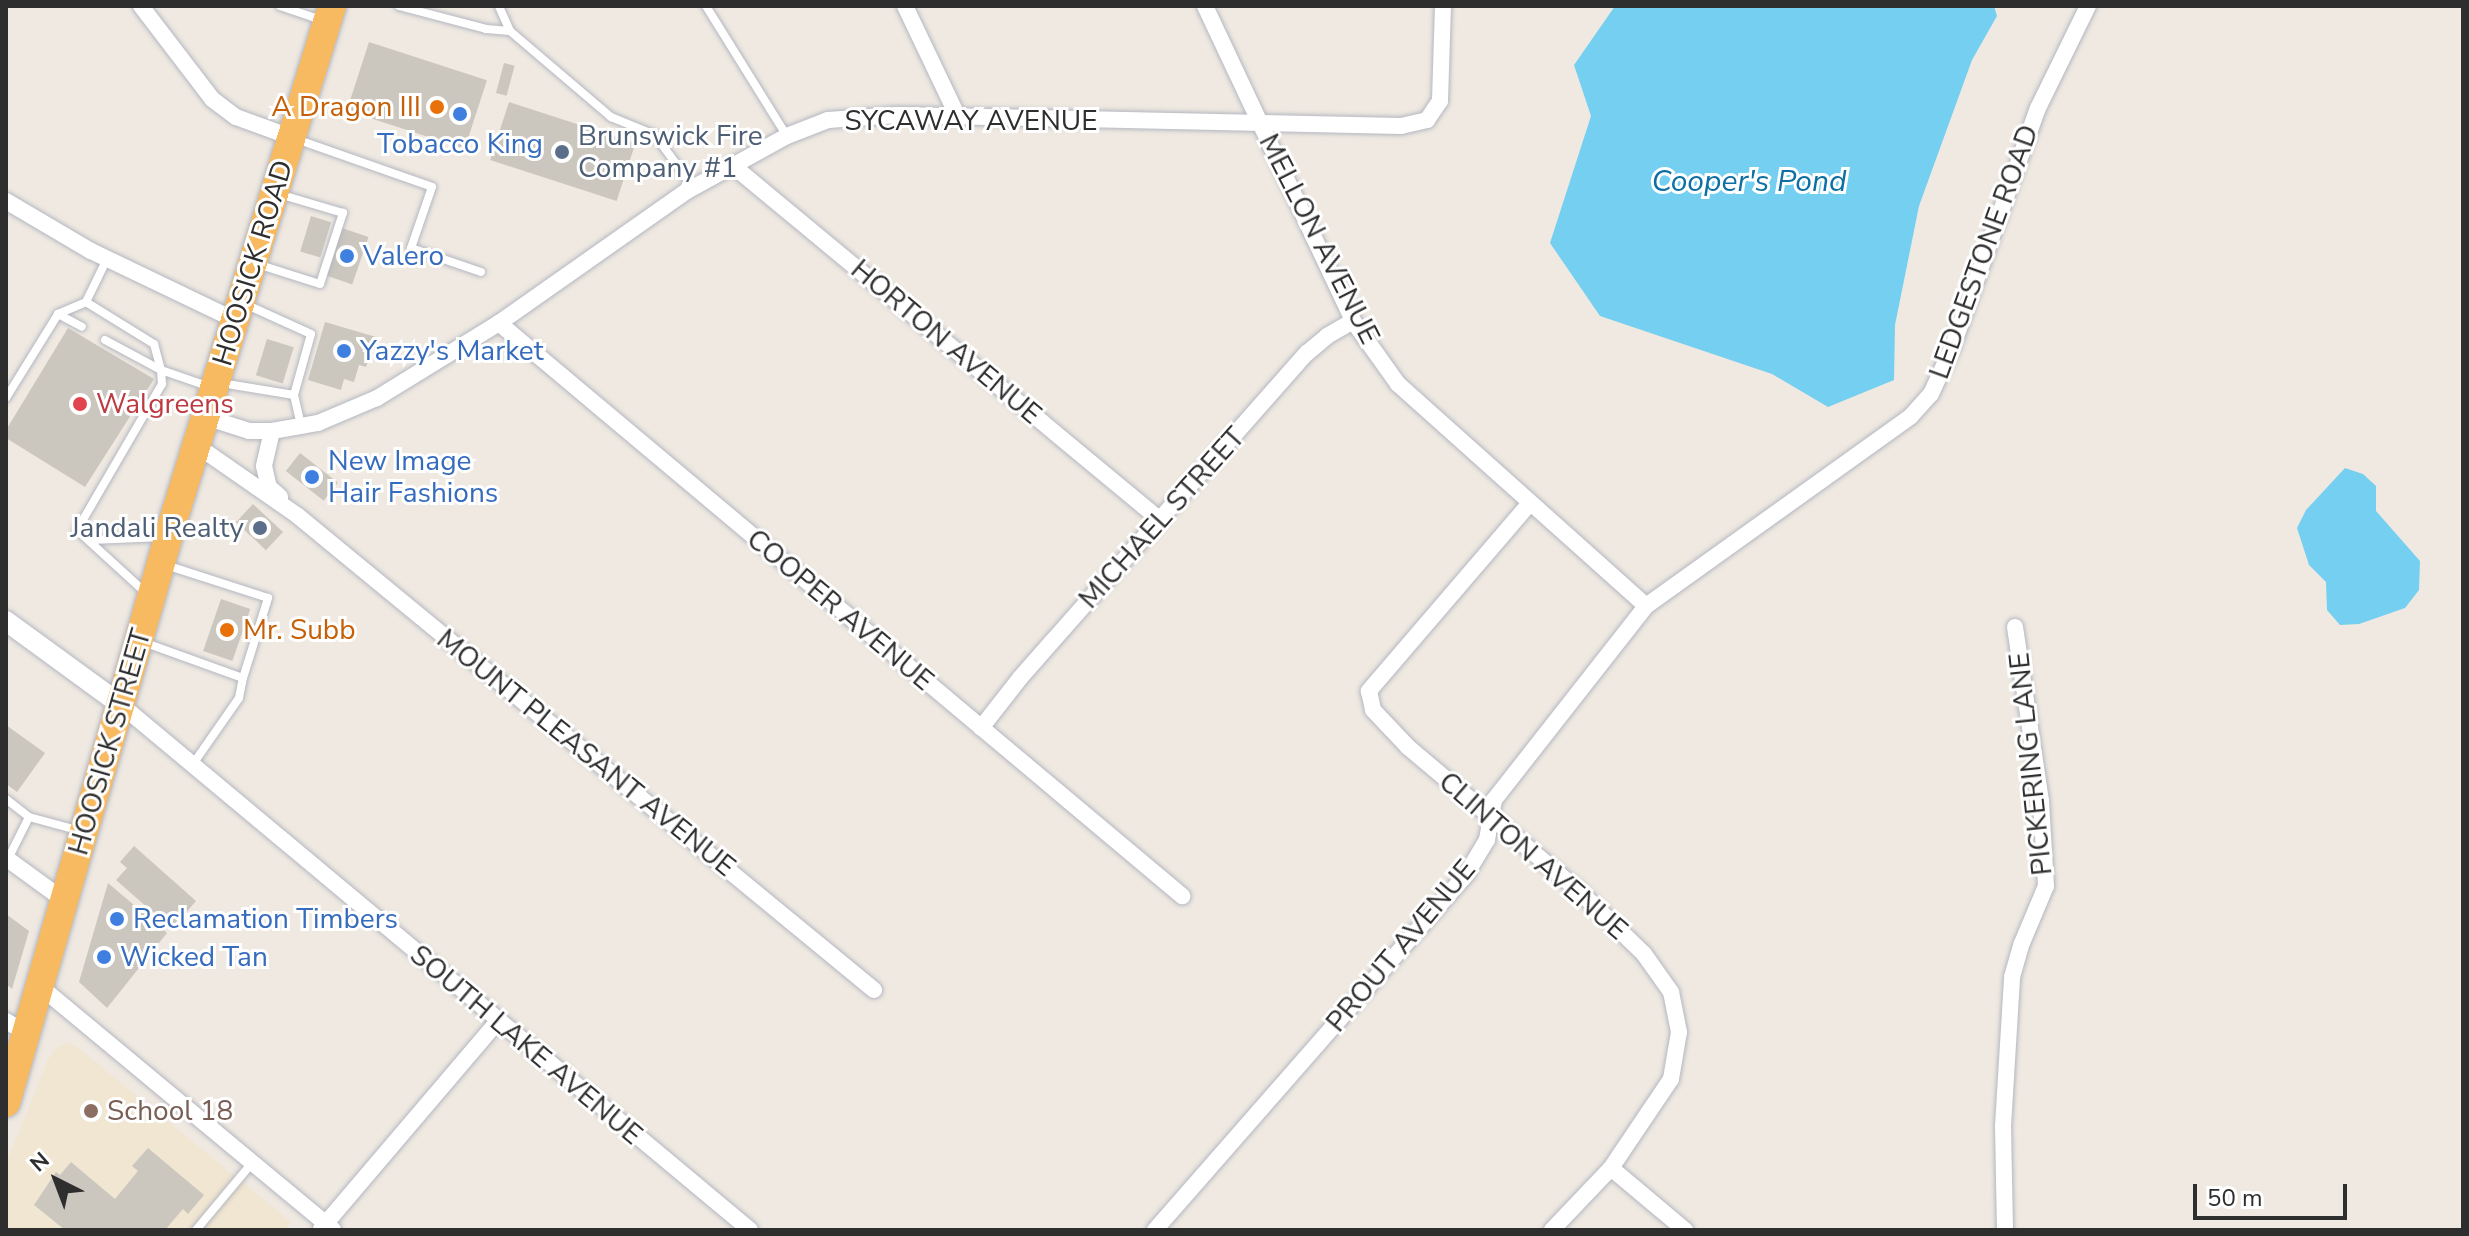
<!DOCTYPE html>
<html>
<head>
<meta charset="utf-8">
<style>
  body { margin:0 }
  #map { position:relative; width:2469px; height:1236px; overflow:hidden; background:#efe9e1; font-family:"Nunito Sans",sans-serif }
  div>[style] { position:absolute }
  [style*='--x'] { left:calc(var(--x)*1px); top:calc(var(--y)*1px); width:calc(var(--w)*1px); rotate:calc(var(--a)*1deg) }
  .education>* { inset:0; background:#f0e6d1 }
  .water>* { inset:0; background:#75cff0 }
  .building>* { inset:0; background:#cbc7bf; transform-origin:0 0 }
  .roads { filter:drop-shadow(0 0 2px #b4b7c1) drop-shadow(0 0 2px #b4b7c1) }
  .service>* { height:8px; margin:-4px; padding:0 4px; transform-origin:4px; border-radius:4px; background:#fff }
  .minor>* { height:16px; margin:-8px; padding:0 8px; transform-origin:8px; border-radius:8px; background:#fff }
  .tertiary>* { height:20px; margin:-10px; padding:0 10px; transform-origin:10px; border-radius:10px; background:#fff }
  .trunk>* { height:28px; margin:-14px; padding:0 14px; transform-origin:14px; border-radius:14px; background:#f8ba60 }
  .dots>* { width:22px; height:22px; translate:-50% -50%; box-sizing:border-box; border:4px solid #fff; border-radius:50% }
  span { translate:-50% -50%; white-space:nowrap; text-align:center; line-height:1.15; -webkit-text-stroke:6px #fff; paint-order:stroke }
  .food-label { font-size:28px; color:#c56008 }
  .right { translate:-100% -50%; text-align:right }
  .left { translate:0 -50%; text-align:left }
  .street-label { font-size:28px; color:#2e2e2e }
  .service-label { font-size:28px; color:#4e5e75 }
  .shop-label { font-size:28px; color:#366cbe }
  .health-label { font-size:28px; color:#be3a42 }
  .education-label { font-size:28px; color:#785e54 }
  .water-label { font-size:30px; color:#0d6fa3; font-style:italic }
  .frame { position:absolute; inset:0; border:8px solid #2e2e2e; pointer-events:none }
  .north { position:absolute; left:16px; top:1140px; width:80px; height:80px; -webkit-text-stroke:6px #fff; paint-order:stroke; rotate:318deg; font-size:22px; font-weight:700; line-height:32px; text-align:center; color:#2e2e2e }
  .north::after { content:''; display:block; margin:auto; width:28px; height:36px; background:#2e2e2e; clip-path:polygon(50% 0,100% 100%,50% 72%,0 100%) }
  .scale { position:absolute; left:2193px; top:1184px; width:154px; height:36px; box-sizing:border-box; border:4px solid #2e2e2e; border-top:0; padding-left:10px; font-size:24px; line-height:28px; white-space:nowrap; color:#2e2e2e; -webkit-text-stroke:6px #fff; paint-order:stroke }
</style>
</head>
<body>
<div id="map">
  <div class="education">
    <i style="clip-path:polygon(67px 1043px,77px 1047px,291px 1222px,285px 1230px,6px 1230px,6px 1164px,49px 1058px,56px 1048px)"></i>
  </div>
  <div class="water">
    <i style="clip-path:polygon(1615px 6px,1994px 6px,1997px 16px,1972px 60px,1919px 206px,1895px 325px,1894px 380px,1828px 407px,1772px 374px,1600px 316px,1550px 243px,1591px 116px,1574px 65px)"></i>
    <i style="clip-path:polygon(2345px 468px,2363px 474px,2376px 486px,2376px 511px,2420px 561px,2419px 590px,2405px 608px,2359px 624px,2340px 625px,2327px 610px,2326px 582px,2309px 565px,2297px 528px,2306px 510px)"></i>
  </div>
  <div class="building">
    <i style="left:369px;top:42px;width:124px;height:72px;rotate:18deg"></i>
    <i style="left:504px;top:63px;width:11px;height:31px;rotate:15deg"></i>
    <i style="left:509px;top:102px;width:133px;height:61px;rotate:18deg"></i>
    <i style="left:311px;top:216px;width:21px;height:37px;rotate:17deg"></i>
    <i style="left:342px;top:228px;width:28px;height:50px;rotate:19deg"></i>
    <i style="clip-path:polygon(325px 322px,376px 337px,366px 367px,359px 365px,354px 382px,344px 379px,341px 390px,308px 380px)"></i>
    <i style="clip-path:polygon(68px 328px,154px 379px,85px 487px,6px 438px,6px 430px)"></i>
    <i style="left:267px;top:339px;width:28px;height:38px;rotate:17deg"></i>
    <i style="left:300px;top:453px;width:48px;height:23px;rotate:38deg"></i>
    <i style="left:253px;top:504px;width:41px;height:25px;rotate:43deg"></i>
    <i style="left:221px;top:599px;width:31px;height:55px;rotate:19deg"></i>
    <i style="clip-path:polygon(6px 725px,45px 753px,17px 792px,6px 784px)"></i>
    <i style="clip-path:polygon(134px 846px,196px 901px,172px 929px,116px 880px,127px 868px,120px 862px)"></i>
    <i style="clip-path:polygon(108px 883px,167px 933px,107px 1008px,79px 982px)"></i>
    <i style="clip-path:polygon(6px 914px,29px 931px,12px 989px,6px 984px)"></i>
    <i style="clip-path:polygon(148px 1148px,204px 1195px,188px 1214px,183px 1209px,165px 1230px,65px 1230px,34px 1205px,56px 1172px,60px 1175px,71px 1162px,115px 1199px,138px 1171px,132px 1166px)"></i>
  </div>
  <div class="roads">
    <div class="service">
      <i style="--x:280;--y:6;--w:46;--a:18.8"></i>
      <i style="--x:399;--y:6;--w:90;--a:14.8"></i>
      <i style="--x:486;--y:29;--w:24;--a:5"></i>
      <i style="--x:510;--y:31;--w:27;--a:-114"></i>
      <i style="--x:706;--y:6;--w:153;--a:58.1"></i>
      <i style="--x:510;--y:31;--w:133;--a:40.4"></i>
      <i style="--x:611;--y:117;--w:48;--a:22.2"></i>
      <i style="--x:655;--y:135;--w:64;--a:53.8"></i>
      <i style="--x:296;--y:139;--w:144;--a:19.4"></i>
      <i style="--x:432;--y:187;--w:65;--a:109"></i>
      <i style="--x:411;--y:248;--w:74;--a:18.9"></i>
      <i style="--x:257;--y:264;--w:66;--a:17.6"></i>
      <i style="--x:320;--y:284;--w:75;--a:-72.1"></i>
      <i style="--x:343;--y:213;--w:67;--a:-163.5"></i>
      <i style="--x:86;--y:302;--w:80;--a:31.7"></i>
      <i style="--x:154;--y:344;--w:27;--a:75"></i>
      <i style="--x:161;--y:370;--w:52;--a:19.1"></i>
      <i style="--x:58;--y:314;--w:27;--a:28"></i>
      <i style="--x:105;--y:340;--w:64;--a:28.2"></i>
      <i style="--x:161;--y:370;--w:14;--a:86"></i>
      <i style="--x:162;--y:384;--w:169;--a:120.2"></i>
      <i style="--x:77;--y:530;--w:92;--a:42.4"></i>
      <i style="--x:221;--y:383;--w:74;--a:9.3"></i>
      <i style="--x:294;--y:395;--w:63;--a:-74.4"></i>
      <i style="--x:311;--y:334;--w:72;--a:-155.6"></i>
      <i style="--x:294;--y:395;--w:31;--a:77"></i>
      <i style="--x:6;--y:398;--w:99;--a:-58.2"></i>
      <i style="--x:58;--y:314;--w:30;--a:-23"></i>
      <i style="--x:86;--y:302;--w:48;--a:-64"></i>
      <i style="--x:90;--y:540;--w:74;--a:-2.3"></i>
      <i style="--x:143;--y:642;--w:106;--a:19.8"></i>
      <i style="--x:243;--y:678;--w:84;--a:-72.6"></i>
      <i style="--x:268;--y:598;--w:107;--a:-162.1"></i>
      <i style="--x:193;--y:764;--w:80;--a:-55.1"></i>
      <i style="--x:239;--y:698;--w:20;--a:-79"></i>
      <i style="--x:6;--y:799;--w:29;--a:38"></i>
      <i style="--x:29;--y:817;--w:54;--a:15.1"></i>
      <i style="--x:8;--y:859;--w:47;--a:-63.4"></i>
      <i style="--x:196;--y:1230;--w:87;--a:-50.1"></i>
    </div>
    <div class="minor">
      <i style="--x:141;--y:6;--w:117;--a:52.6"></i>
      <i style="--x:212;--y:99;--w:30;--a:37"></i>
      <i style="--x:236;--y:117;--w:59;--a:20"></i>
      <i style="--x:905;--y:6;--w:123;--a:64.5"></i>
      <i style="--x:1205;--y:6;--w:348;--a:64.8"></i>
      <i style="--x:1353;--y:321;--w:77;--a:54.5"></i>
      <i style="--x:1398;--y:384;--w:333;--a:41.8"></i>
      <i style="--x:732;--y:165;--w:556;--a:39.67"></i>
      <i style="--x:6;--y:201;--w:99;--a:30.5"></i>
      <i style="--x:91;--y:251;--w:160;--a:25.6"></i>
      <i style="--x:499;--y:323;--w:892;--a:39.99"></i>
      <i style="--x:205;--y:417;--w:46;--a:17.7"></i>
      <i style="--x:249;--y:431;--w:23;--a:0"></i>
      <i style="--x:272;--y:431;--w:47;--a:-9.9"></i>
      <i style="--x:318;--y:423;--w:64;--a:-23"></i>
      <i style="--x:377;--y:398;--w:143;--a:-31.6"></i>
      <i style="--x:499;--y:323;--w:230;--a:-35.1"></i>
      <i style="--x:687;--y:191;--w:114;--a:-28.8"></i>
      <i style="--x:787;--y:136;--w:44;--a:-21.3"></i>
      <i style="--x:828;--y:120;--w:69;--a:-4.1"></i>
      <i style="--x:897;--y:115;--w:504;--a:1.25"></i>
      <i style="--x:1401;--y:126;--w:27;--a:-13"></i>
      <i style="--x:1427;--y:120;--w:23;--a:-56"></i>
      <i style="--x:1440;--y:101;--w:95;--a:-88.2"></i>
      <i style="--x:272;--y:431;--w:36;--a:103"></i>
      <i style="--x:264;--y:466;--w:22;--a:77"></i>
      <i style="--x:269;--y:487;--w:15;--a:42"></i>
      <i style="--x:196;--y:445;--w:124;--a:34.8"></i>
      <i style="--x:298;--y:516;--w:746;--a:39.45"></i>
      <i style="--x:1530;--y:503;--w:248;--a:130.6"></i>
      <i style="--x:1369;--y:691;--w:19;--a:78"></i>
      <i style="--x:1373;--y:710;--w:51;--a:46.6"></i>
      <i style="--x:1408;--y:747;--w:222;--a:40.1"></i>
      <i style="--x:1578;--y:890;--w:92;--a:44.1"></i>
      <i style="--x:1644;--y:954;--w:47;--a:54.6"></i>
      <i style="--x:1671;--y:992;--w:41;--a:78.7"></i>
      <i style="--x:1679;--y:1032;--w:48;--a:99.7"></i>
      <i style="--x:1671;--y:1079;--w:107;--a:124"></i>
      <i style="--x:1611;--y:1168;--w:86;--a:133.6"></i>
      <i style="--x:120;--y:704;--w:821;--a:39.86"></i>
      <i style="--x:981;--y:728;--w:63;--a:-52"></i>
      <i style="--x:1020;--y:678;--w:434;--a:-48.6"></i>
      <i style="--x:1307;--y:353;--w:26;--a:-40"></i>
      <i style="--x:1327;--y:336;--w:30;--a:-30"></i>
      <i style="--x:6;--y:858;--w:73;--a:36.1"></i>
      <i style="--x:42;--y:988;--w:378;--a:39.7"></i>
      <i style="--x:6;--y:1021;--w:26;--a:31"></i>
      <i style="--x:1611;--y:1168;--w:97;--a:40"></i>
      <i style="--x:321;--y:1229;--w:272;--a:-49.6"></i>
      <i style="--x:1155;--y:1230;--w:474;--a:-48.8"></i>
      <i style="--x:1467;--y:873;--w:39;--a:-59"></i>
      <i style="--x:1487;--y:840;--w:41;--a:-80.1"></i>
      <i style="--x:1494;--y:800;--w:246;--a:-51.9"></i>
      <i style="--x:1646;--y:606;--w:326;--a:-35.6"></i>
      <i style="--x:1911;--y:416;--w:30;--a:-48"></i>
      <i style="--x:1931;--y:394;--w:51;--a:-65.5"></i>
      <i style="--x:1952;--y:348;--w:255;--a:-70.3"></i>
      <i style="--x:2038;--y:108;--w:114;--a:-63.9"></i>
      <i style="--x:2005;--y:1230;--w:104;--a:-91.1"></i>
      <i style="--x:2003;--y:1126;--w:149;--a:-86.5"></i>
      <i style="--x:2012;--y:977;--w:35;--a:-74"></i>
      <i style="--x:2022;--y:943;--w:62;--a:-67.2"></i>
      <i style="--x:2046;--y:886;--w:85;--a:-93.4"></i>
      <i style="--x:2041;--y:801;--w:176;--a:-98.5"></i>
    </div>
    <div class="tertiary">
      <i style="--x:6;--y:621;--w:141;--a:36.1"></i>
    </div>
    <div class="trunk">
      <i style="--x:6;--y:1103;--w:605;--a:-73.99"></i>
      <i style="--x:173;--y:521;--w:539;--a:-72.84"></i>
    </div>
  </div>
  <div class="dots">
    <i style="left:437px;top:107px;background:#e8710a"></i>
    <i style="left:460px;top:114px;background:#3f7fe0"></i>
    <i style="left:562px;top:152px;background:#5c6f8a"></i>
    <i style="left:347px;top:256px;background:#3f7fe0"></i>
    <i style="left:344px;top:351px;background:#3f7fe0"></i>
    <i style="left:80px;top:404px;background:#e0444e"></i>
    <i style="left:312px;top:477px;background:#3f7fe0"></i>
    <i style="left:260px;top:528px;background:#5c6f8a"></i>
    <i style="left:227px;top:630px;background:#e8710a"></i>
    <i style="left:117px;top:919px;background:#3f7fe0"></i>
    <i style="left:104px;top:957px;background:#3f7fe0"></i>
    <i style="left:91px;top:1111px;background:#8d6e63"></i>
  </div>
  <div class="food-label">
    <span class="right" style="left:421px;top:107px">A Dragon III</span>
    <span class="left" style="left:243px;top:630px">Mr. Subb</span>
  </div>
  <div class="street-label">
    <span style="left:971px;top:121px">SYCAWAY AVENUE</span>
    <span style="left:1319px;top:239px;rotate:63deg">MELLON AVENUE</span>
    <span style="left:1984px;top:252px;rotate:-70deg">LEDGESTONE ROAD</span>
    <span style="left:253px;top:263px;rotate:-73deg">HOOSICK ROAD</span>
    <span style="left:946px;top:342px;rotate:40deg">HORTON AVENUE</span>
    <span style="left:1162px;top:518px;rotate:-48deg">MICHAEL STREET</span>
    <span style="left:840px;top:610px;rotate:40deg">COOPER AVENUE</span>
    <span style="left:110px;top:742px;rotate:-74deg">HOOSICK STREET</span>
    <span style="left:586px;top:753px;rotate:39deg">MOUNT PLEASANT AVENUE</span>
    <span style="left:2031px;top:764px;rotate:-96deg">PICKERING LANE</span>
    <span style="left:1533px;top:856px;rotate:41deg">CLINTON AVENUE</span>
    <span style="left:1401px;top:946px;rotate:-50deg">PROUT AVENUE</span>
    <span style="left:526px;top:1045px;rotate:40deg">SOUTH LAKE AVENUE</span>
  </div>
  <div class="service-label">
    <span class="left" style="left:578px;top:152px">Brunswick Fire<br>Company #1</span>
    <span class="right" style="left:244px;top:528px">Jandali Realty</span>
  </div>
  <div class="shop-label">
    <span style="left:460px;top:144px">Tobacco King</span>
    <span class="left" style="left:363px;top:256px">Valero</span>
    <span class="left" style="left:360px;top:351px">Yazzy's Market</span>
    <span class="left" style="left:328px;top:477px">New Image<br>Hair Fashions</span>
    <span class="left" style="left:133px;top:919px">Reclamation Timbers</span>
    <span class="left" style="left:120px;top:957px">Wicked Tan</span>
  </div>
  <div class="health-label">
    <span class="left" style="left:96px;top:404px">Walgreens</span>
  </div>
  <div class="education-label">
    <span class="left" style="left:107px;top:1111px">School 18</span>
  </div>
  <div class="water-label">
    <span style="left:1749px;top:182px">Cooper's Pond</span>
  </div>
  <div class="frame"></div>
  <div class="north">N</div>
  <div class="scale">50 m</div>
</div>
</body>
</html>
